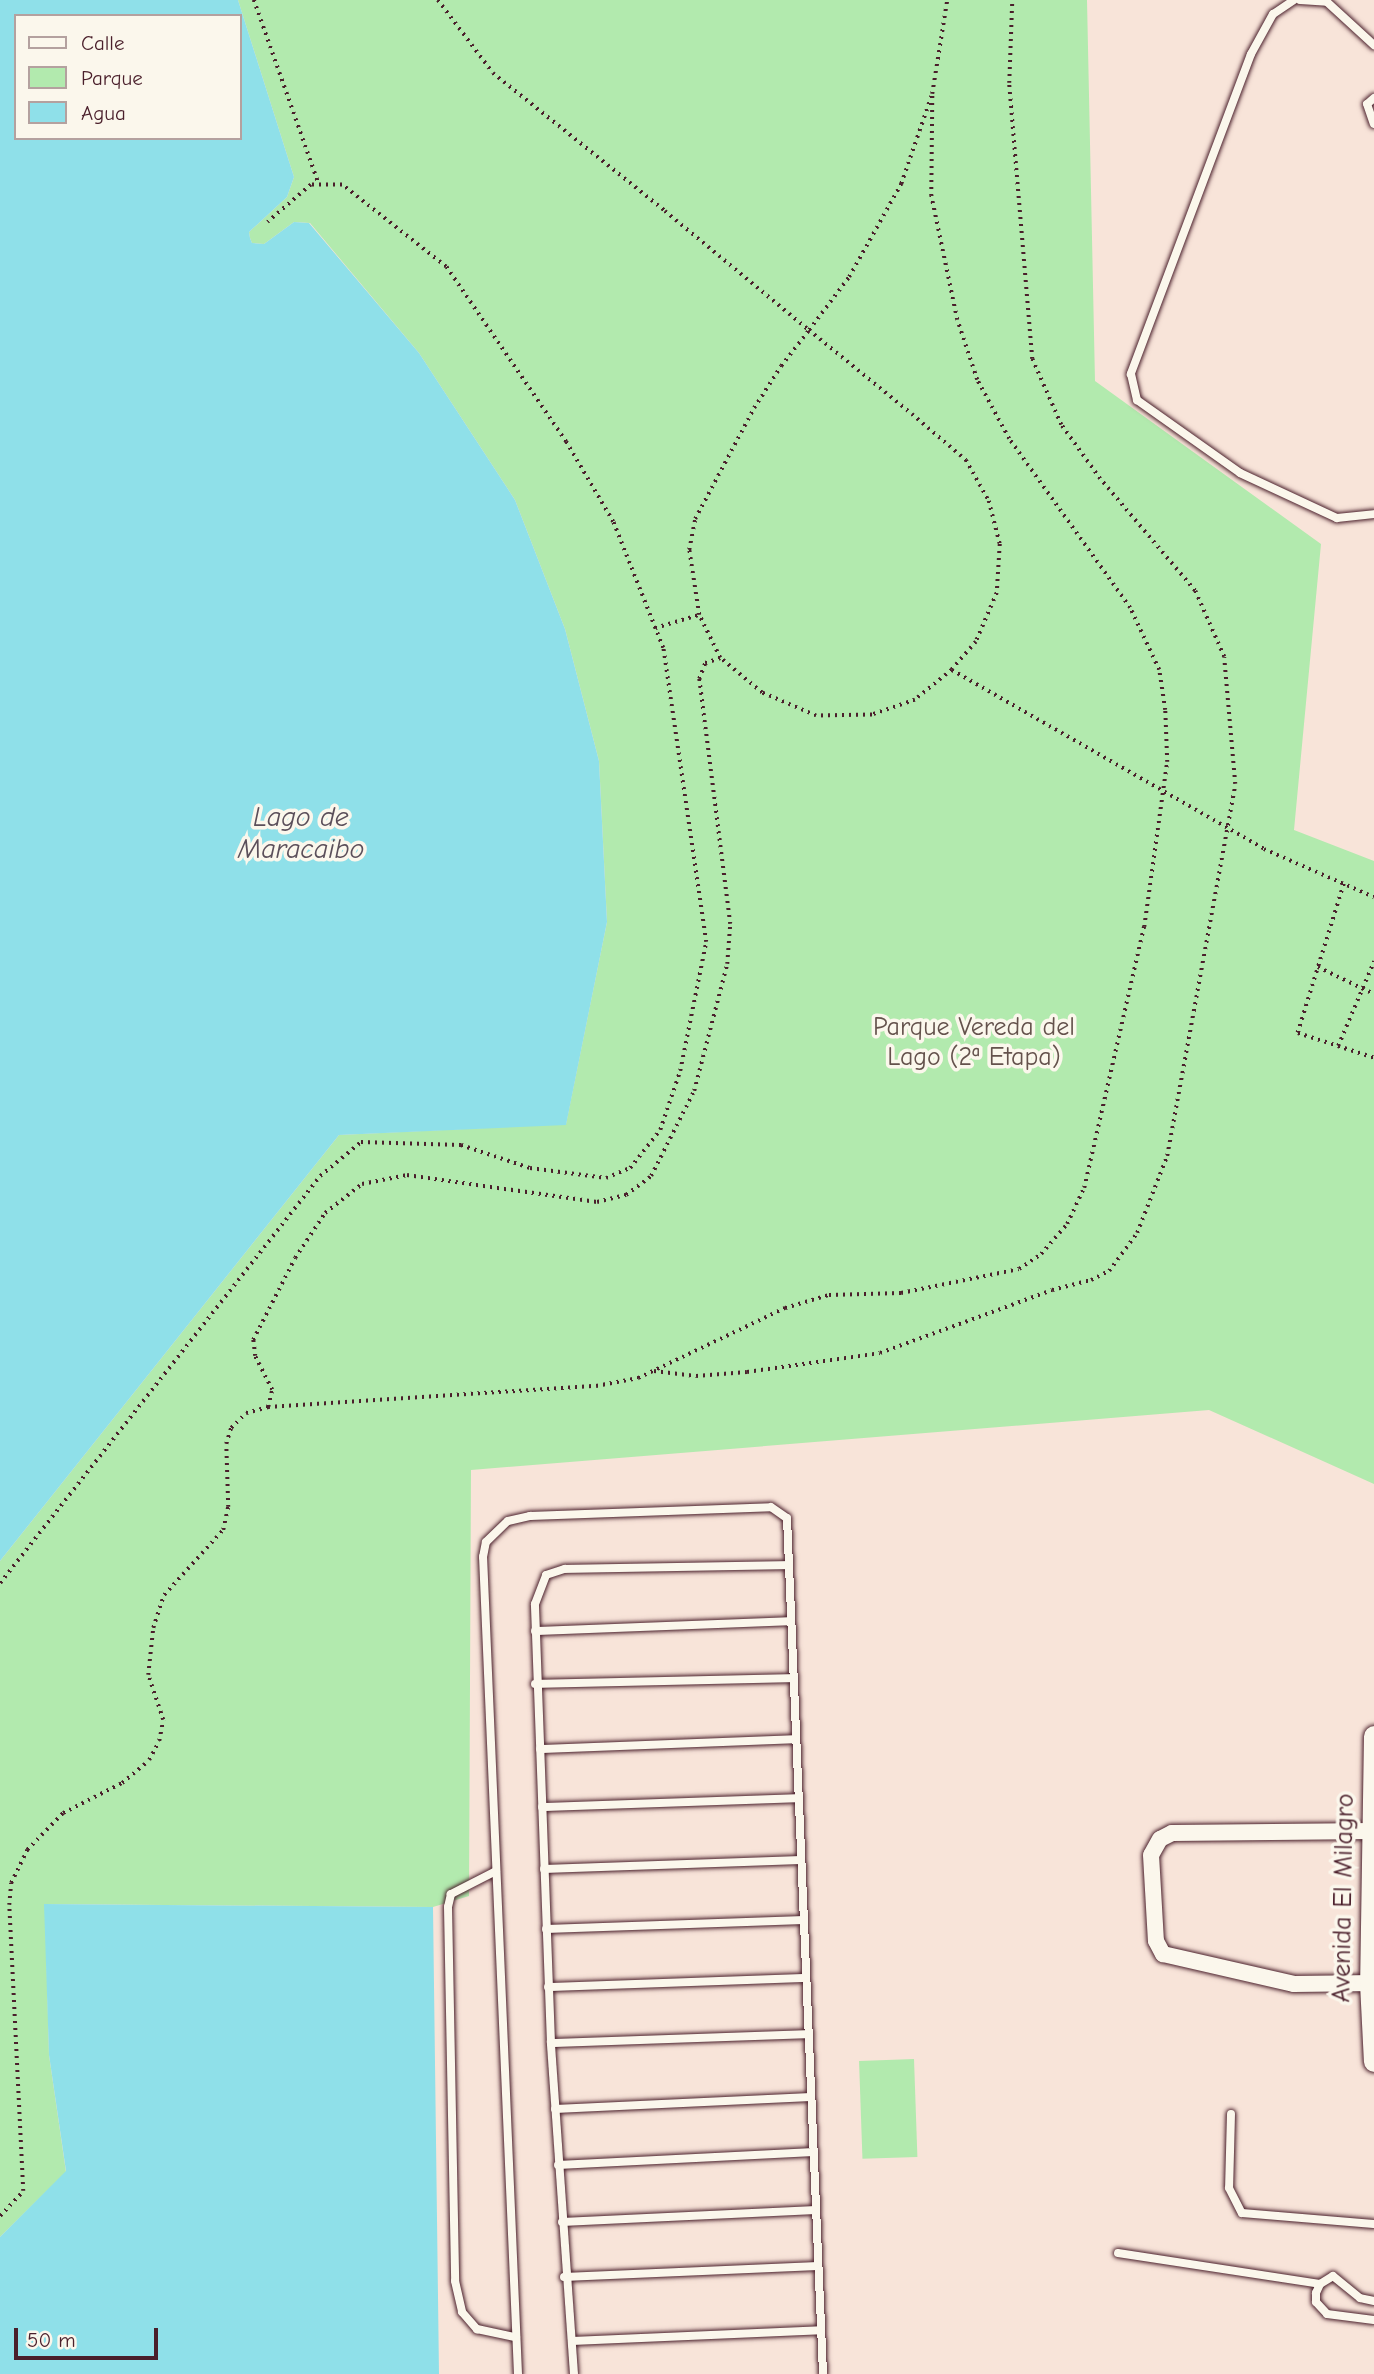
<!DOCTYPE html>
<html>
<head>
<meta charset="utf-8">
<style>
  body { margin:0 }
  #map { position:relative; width:1374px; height:2374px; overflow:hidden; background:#f8e4d9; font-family:"Comic Neue",sans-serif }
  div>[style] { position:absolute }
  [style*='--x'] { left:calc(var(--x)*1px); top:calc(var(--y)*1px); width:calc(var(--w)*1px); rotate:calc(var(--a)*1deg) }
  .green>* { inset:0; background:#b2eaae; transform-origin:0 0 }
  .water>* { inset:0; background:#8fe0e9 }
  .path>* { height:3.5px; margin-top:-1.75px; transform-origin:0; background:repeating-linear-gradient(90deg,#4a1f2b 0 2px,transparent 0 7px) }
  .roads { filter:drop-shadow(0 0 2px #4a1f2b) drop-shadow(0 0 2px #4a1f2b) }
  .lane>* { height:8px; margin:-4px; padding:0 4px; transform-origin:4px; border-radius:4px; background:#fbf7ec }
  .street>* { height:16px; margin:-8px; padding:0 8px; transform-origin:8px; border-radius:8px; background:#fbf7ec }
  .secondary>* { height:21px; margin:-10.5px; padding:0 10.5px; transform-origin:10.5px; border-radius:10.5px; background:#fbf7ec }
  span { translate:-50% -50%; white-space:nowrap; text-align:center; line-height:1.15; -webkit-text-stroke:7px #fbf7ec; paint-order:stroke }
  .park-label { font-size:26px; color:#64524c }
  .street-label { font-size:26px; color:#4a1f2b }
  .water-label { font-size:28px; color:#5b4f5a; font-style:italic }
  .legend { position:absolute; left:14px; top:14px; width:228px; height:126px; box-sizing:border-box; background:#fbf7ec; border:2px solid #b4a19f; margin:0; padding:9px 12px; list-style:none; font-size:21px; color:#4a1f2b }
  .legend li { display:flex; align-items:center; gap:14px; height:35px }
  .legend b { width:35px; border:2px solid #b4a19f }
  .scale { position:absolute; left:14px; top:2328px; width:144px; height:32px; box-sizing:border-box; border:4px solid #4a1f2b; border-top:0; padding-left:9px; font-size:21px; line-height:24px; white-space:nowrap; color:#4a1f2b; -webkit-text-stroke:5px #fbf7ec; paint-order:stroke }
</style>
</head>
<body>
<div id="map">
  <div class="green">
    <i style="clip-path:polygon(238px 0,1087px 0,1095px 381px,1321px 544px,1294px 830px,1374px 861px,1374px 1484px,1209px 1410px,471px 1470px,469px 1896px,433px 1907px,45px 1904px,49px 2055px,66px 2172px,0 2237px,0 1561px,339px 1135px,566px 1124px,607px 922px,599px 761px,565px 629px,515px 500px,419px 353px,310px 223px,294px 222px,264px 244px,252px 243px,250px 238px,249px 232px,287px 197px,294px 177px)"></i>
    <i style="left:914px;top:2059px;width:98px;height:55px;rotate:88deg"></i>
  </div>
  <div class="water">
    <i style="clip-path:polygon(evenodd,0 0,238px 0,294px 177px,287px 197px,249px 232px,250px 238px,252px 243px,264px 244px,294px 222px,309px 223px,419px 353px,515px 500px,565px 629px,599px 761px,607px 922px,566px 1125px,339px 1135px,0 1561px,0 0,16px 16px,240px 16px,240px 138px,16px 138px,16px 16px)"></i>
    <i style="clip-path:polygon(44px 1904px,433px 1907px,439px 2374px,0 2374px,0 2237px,66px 2171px,49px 2055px)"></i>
  </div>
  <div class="path">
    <i style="--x:254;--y:0;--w:193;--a:70.6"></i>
    <i style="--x:438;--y:0;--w:91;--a:53"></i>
    <i style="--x:493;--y:73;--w:221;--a:38.7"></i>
    <i style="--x:665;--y:211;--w:187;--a:39.6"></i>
    <i style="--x:809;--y:330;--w:133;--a:39.2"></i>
    <i style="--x:912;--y:414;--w:71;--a:40.4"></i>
    <i style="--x:966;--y:460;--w:47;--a:60.7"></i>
    <i style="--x:989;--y:501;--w:44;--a:75.7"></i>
    <i style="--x:1000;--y:544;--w:49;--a:93.5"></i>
    <i style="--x:997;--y:593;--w:53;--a:113.2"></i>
    <i style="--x:976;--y:642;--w:37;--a:131"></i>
    <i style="--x:952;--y:670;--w:48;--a:141"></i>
    <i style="--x:915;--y:700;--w:46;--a:160.8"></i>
    <i style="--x:872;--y:715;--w:56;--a:179"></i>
    <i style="--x:816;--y:716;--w:59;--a:-156.9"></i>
    <i style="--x:762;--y:693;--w:55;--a:-140.2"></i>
    <i style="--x:720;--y:658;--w:48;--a:-116"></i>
    <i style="--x:699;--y:615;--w:66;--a:-98.7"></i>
    <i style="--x:689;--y:550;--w:32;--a:-79"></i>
    <i style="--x:695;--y:519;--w:126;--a:-62"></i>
    <i style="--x:754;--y:408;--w:50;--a:-57.3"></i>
    <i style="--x:781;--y:366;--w:46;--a:-52.1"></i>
    <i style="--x:809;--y:330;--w:66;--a:-53"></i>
    <i style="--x:849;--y:277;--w:107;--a:-60.8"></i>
    <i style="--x:901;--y:184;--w:95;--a:-71"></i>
    <i style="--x:932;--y:94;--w:95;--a:-80.9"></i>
    <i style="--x:655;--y:628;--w:46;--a:-16.5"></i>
    <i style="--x:952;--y:670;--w:360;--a:29.8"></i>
    <i style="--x:1264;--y:849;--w:120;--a:23.6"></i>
    <i style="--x:1344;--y:884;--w:156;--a:107.2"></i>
    <i style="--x:1298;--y:1033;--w:42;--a:18"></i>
    <i style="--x:1338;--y:1046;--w:92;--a:-67"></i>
    <i style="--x:1318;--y:967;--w:62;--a:25.7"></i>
    <i style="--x:1338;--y:1046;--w:38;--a:18"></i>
    <i style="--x:654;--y:1371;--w:42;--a:6.8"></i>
    <i style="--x:696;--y:1376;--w:51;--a:-4.5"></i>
    <i style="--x:747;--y:1372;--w:134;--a:-8.1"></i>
    <i style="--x:880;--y:1353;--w:183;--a:-20.1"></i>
    <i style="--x:1052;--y:1290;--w:40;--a:-14.4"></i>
    <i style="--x:1091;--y:1280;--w:20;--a:-27"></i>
    <i style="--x:1109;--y:1271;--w:47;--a:-53.6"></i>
    <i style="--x:1137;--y:1233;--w:83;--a:-68.7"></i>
    <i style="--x:1167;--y:1156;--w:378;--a:-79.6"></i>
    <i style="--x:1235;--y:784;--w:127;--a:-95"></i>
    <i style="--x:1224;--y:657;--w:72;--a:-113.7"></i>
    <i style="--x:1195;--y:591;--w:147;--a:-130.3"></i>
    <i style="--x:1100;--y:479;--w:67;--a:-125.8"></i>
    <i style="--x:1061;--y:425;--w:72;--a:-113.7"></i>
    <i style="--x:1032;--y:359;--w:277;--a:-94.8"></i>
    <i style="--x:1009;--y:83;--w:83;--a:-87.9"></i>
    <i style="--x:268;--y:1407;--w:17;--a:-77"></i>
    <i style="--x:272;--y:1390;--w:38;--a:-117"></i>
    <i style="--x:255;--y:1356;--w:16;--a:-97"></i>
    <i style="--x:253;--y:1340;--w:92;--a:-62.9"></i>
    <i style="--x:295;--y:1258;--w:54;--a:-56.3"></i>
    <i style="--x:325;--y:1213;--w:47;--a:-38.1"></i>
    <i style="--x:362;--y:1184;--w:46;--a:-11.3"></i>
    <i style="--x:407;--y:1175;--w:192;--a:8.1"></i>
    <i style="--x:597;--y:1202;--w:30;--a:-14"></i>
    <i style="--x:626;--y:1195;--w:31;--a:-37"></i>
    <i style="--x:651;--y:1176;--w:95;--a:-63.2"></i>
    <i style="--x:694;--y:1091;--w:131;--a:-75.4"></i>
    <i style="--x:727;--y:964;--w:40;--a:-85.7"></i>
    <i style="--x:730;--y:924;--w:247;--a:-97.2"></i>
    <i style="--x:699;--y:679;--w:17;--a:-69"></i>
    <i style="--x:705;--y:663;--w:16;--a:-18"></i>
    <i style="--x:0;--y:1583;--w:518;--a:-51.82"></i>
    <i style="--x:320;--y:1176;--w:53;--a:-39.7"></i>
    <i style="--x:361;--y:1142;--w:100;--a:1.7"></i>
    <i style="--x:461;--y:1145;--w:73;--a:18.4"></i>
    <i style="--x:530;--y:1168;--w:77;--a:7.5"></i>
    <i style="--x:606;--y:1178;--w:26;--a:-23"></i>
    <i style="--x:630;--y:1168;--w:48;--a:-51.7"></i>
    <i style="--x:660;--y:1130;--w:62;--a:-71.3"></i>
    <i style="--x:680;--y:1071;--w:132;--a:-78.6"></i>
    <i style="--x:706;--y:942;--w:297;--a:-98.3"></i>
    <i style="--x:663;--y:648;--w:136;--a:-111.6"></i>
    <i style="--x:613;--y:522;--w:93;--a:-120.4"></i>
    <i style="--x:566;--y:442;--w:212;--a:-124.4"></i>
    <i style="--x:446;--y:267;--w:132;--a:-141.7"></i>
    <i style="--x:342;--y:185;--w:31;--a:180"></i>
    <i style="--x:311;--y:185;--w:57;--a:139.3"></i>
    <i style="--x:0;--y:2216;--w:34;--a:-47"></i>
    <i style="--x:23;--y:2191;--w:286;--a:-92.8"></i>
    <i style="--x:9;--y:1905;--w:22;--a:-85"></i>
    <i style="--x:11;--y:1883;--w:37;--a:-64"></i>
    <i style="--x:27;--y:1850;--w:52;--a:-45.8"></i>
    <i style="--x:63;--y:1813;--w:66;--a:-27"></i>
    <i style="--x:122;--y:1783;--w:35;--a:-40"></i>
    <i style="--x:149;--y:1760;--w:21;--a:-62"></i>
    <i style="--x:159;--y:1741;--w:21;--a:-79"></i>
    <i style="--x:163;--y:1720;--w:47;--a:-108.4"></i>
    <i style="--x:148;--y:1675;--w:47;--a:-83.9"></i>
    <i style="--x:153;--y:1628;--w:35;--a:-72"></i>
    <i style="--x:164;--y:1595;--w:88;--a:-47.8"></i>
    <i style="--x:223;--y:1530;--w:24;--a:-78"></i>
    <i style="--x:228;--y:1507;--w:63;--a:-91.8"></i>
    <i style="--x:226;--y:1444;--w:17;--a:-73"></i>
    <i style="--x:231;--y:1428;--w:21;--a:-45"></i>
    <i style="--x:246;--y:1413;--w:23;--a:-15"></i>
    <i style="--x:268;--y:1407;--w:329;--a:-3.7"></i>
    <i style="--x:596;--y:1386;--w:43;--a:-10.8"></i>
    <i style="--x:638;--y:1378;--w:163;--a:-25.5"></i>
    <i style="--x:785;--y:1308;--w:46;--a:-16.5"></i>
    <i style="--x:829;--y:1295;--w:72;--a:-1.6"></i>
    <i style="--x:901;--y:1293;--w:120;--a:-11.5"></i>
    <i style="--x:1019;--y:1269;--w:27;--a:-34"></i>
    <i style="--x:1041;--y:1254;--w:40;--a:-49"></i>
    <i style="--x:1067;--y:1224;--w:40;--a:-65"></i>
    <i style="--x:1084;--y:1188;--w:268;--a:-77.1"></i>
    <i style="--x:1144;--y:927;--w:167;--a:-82.1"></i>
    <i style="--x:1167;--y:762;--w:52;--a:-92.2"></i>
    <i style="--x:1165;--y:710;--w:40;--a:-98.5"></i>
    <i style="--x:1159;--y:670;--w:68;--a:-115.1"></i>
    <i style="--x:1130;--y:608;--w:208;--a:-125.6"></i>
    <i style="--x:1009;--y:439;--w:67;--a:-118.5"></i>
    <i style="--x:977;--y:380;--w:63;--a:-108.4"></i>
    <i style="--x:957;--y:320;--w:127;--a:-101.8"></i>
    <i style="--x:931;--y:196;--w:102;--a:-89.4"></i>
  </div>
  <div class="roads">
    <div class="lane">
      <i style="--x:1294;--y:0;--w:25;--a:146"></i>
      <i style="--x:1273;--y:14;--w:46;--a:118.8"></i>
      <i style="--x:1251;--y:54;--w:342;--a:110.6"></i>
      <i style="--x:1131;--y:374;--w:27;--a:77"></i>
      <i style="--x:1137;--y:400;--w:126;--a:35.3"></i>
      <i style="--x:1240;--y:473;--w:107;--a:24.9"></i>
      <i style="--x:1337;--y:518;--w:37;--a:-6"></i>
      <i style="--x:1300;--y:0;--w:27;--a:4"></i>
      <i style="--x:1327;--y:2;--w:64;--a:42.5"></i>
      <i style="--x:1374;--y:98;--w:9;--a:139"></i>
      <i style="--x:1367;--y:104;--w:21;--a:71"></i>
      <i style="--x:535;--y:1631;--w:256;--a:-2.2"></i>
      <i style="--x:535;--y:1684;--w:259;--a:-1.3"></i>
      <i style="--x:540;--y:1749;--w:256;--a:-2.2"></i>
      <i style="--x:542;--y:1807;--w:257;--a:-2"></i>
      <i style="--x:544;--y:1869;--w:257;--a:-2"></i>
      <i style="--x:496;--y:1871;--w:51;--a:152.9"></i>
      <i style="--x:451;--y:1894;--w:13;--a:103"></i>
      <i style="--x:448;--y:1907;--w:374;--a:88.9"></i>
      <i style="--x:455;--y:2281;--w:32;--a:77"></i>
      <i style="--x:462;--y:2312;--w:23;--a:49"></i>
      <i style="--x:477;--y:2329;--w:40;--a:12"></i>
      <i style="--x:546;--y:1929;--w:258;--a:-2"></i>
      <i style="--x:548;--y:1987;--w:258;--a:-2"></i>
      <i style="--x:551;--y:2043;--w:257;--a:-2"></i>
      <i style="--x:555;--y:2109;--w:256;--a:-2.7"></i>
      <i style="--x:1231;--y:2114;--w:74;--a:91.5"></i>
      <i style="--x:1229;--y:2188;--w:28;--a:63"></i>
      <i style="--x:1242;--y:2213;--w:132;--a:4.8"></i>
      <i style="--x:558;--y:2165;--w:256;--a:-2.9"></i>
      <i style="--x:562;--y:2222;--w:254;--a:-2.7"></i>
      <i style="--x:1118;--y:2253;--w:204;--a:8.7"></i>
      <i style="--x:564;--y:2277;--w:254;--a:-2.5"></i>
      <i style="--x:1374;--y:2301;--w:14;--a:-168"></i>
      <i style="--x:1360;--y:2298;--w:35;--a:-141"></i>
      <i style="--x:1333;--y:2276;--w:15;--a:148"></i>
      <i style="--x:1320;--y:2284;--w:10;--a:114"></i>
      <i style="--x:1316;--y:2293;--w:9;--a:90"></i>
      <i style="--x:1316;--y:2302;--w:16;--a:47"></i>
      <i style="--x:1327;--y:2314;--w:47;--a:7.3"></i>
      <i style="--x:572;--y:2341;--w:249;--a:-2.5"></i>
      <i style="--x:518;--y:2374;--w:818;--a:-92.45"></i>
      <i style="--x:483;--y:1557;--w:15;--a:-79"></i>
      <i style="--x:486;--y:1542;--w:30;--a:-44"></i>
      <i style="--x:508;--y:1521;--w:23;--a:-13"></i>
      <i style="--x:530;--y:1516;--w:241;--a:-2.1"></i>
      <i style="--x:771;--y:1507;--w:19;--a:35"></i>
      <i style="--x:787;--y:1518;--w:857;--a:87.59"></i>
      <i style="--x:574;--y:2374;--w:332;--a:-94"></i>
      <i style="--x:551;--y:2043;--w:439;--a:-92.1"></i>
      <i style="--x:535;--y:1604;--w:31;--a:-69"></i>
      <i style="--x:546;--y:1575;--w:20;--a:-18"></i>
      <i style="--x:565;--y:1569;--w:224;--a:-1"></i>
    </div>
    <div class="street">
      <i style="--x:1373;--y:1831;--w:201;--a:179.4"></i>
      <i style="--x:1172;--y:1833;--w:13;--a:153"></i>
      <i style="--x:1160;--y:1839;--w:18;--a:119"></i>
      <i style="--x:1151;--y:1855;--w:86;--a:86.7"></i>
      <i style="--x:1156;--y:1941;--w:15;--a:62"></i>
      <i style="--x:1163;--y:1954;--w:134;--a:12.9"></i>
      <i style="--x:1294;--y:1984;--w:80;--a:-0.7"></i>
    </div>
    <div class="secondary">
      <i style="--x:1374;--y:1736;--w:247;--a:90.9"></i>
      <i style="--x:1370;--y:1983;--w:78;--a:87.1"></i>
    </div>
  </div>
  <div class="park-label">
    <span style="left:974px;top:1043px">Parque Vereda del<br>Lago (2ª Etapa)</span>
  </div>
  <div class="street-label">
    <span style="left:1344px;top:1898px;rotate:-89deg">Avenida El Milagro</span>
  </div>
  <div class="water-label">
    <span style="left:301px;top:833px">Lago de<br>Maracaibo</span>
  </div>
  <ul class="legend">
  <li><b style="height:9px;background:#fbf7ec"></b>Calle</li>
  <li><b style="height:19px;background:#b2eaae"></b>Parque</li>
  <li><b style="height:19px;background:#8fe0e9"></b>Agua</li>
  </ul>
  <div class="scale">50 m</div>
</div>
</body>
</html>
